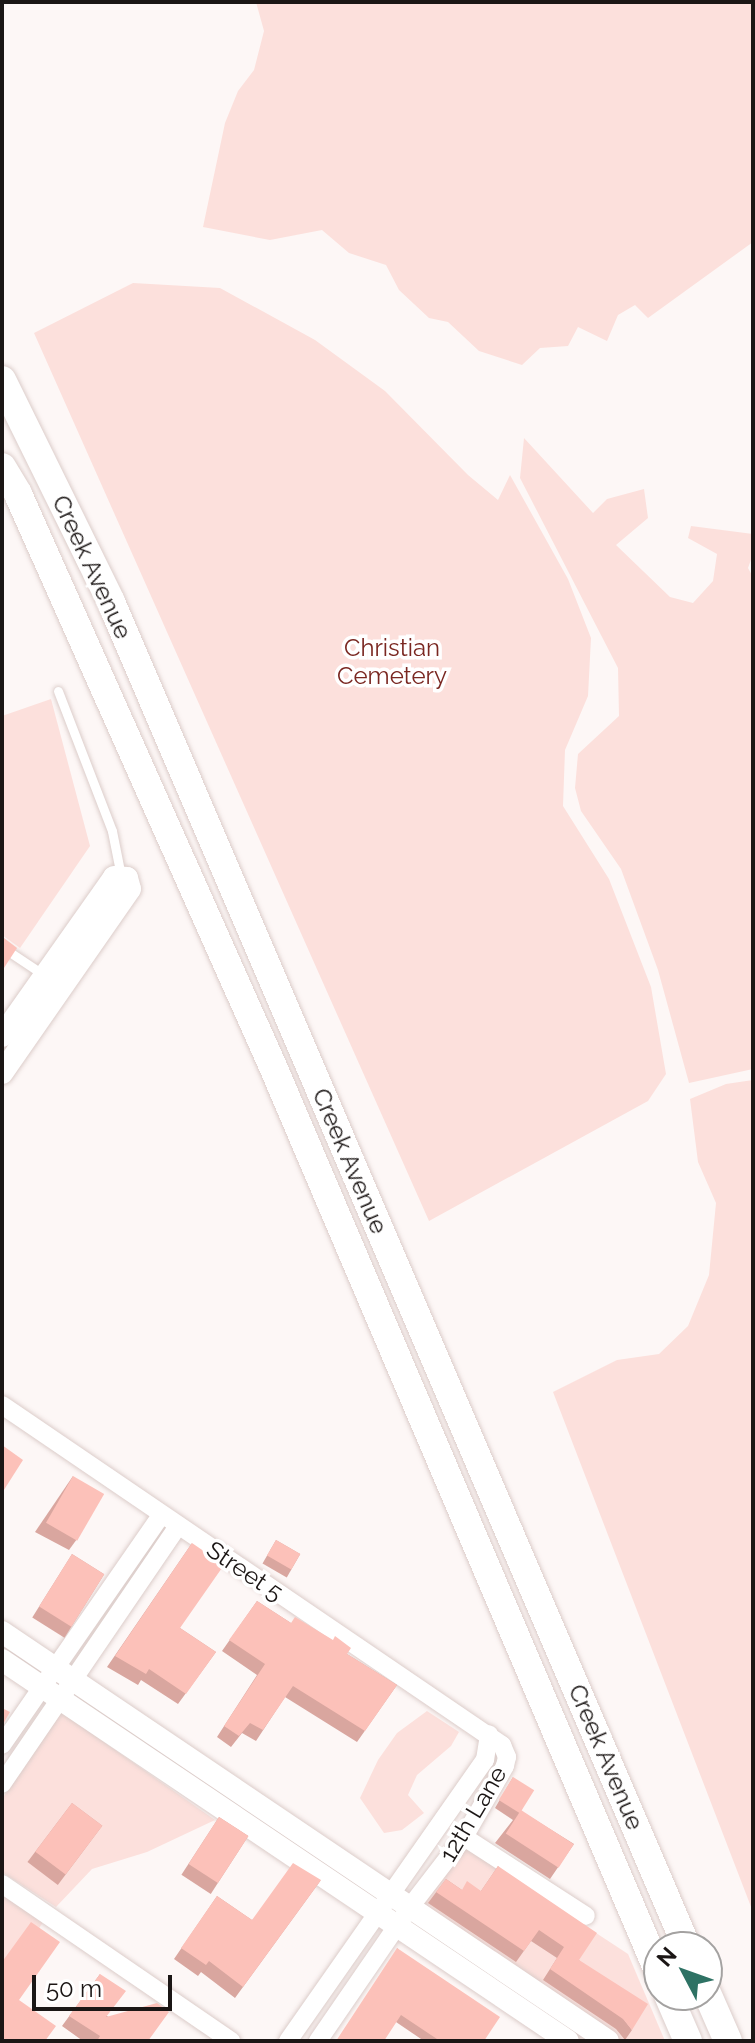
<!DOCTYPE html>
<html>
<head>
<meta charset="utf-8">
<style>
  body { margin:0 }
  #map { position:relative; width:755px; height:2043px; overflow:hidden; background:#fdf7f6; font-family:Raleway,sans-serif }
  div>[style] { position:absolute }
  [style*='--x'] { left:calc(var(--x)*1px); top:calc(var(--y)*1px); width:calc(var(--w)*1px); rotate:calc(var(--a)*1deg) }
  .green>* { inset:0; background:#fce0dc }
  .roads { filter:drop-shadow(0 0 2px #dccdca) drop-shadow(0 0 2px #dccdca) }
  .service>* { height:9px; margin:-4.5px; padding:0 4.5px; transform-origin:4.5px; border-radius:4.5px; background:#fff }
  .minor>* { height:18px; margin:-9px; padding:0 9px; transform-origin:9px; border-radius:9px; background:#fff }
  .tertiary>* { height:22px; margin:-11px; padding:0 11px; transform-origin:11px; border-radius:11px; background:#fff }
  .primary>* { height:28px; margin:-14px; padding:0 14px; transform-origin:14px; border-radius:14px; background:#fff }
  .wall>* { inset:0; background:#d9a69f; transform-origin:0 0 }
  .building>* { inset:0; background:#fcc1b9; transform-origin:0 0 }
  span { translate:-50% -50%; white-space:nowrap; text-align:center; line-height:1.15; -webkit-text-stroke:7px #fff; paint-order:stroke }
  .street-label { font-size:24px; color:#1b1615 }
  .park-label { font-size:24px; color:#7a2721 }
  .frame { position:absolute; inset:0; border:4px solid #1b1615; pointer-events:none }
  .north { position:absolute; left:643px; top:1931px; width:80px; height:80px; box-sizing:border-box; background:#fff; border:2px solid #a4a2a1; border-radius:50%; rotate:311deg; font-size:22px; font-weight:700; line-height:32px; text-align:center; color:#1b1615 }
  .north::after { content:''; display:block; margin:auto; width:28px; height:36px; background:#2e7264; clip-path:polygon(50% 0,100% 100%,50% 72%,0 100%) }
  .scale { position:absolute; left:32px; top:1975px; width:140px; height:36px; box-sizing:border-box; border:4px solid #1b1615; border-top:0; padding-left:10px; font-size:24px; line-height:28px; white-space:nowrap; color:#1b1615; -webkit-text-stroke:6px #fff; paint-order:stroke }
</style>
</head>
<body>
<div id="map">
  <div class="green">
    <i style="clip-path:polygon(256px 2px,753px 2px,753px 242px,648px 318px,635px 305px,618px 315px,607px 341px,578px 327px,568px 346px,540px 348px,522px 365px,479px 351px,448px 322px,429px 318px,399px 290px,386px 265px,349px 253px,322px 230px,270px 240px,203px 227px,225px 123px,238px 91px,254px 70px,264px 31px)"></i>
    <i style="clip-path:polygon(133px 283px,220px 288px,315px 340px,385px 391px,468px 475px,498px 500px,510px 475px,568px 579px,591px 638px,588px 696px,565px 750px,563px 806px,609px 879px,651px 987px,666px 1074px,648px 1101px,429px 1221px,34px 333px)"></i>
    <i style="clip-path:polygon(524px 438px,593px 513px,607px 499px,644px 489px,648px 518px,616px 545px,670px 597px,693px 603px,713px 581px,717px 554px,688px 538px,691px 526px,753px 534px,753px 554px,748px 568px,753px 577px,753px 1069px,689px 1083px,658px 970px,621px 869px,581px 811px,575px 788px,578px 754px,619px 716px,618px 668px,520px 478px)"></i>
    <i style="clip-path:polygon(51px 699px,90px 846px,20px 948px,2px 935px,2px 716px)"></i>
    <i style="clip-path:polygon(753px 1080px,753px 1912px,553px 1392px,617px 1360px,659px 1354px,688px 1326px,709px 1275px,716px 1203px,698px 1162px,690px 1099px,726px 1084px)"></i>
    <i style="clip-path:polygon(427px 1711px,459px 1732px,451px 1746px,417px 1775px,408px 1795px,424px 1813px,402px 1830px,384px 1833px,360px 1798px,378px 1760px,397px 1733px)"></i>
    <i style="clip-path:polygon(61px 1712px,215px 1820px,147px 1852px,92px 1869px,56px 1907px,2px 1872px,2px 1799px)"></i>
    <i style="clip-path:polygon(464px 1846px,628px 1954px,665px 2041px,614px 2041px,420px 1908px)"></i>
    <i style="clip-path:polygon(2px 1895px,43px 1922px,2px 1987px)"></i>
  </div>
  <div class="roads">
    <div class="service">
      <i style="--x:58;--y:691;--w:150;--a:68.9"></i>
      <i style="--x:112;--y:831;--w:46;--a:78.7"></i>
      <i style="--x:2;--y:947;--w:50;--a:33.7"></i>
    </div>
    <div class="minor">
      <i style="--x:2;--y:1405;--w:605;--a:34.22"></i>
      <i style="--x:502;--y:1745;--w:13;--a:67"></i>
      <i style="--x:507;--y:1757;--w:9;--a:103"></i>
      <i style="--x:505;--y:1766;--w:82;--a:120"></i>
      <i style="--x:464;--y:1837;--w:88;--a:127.6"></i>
      <i style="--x:410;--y:1907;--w:163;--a:124.5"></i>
      <i style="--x:2;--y:1745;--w:280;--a:-55.3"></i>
      <i style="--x:2;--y:1784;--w:312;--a:-55.7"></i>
      <i style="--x:464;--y:1837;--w:145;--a:32.9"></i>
      <i style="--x:2;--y:1884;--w:278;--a:34.4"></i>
      <i style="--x:288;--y:2041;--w:343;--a:-55"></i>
      <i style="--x:485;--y:1760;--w:26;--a:-81"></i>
    </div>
    <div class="tertiary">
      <i style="--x:2;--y:1036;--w:194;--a:-54.8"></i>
      <i style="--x:114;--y:877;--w:13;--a:4"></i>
      <i style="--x:127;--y:878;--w:11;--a:75"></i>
      <i style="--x:130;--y:889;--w:224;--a:124.8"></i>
      <i style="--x:2;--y:1632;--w:731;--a:34.02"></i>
      <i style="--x:2;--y:1660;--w:682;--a:33.95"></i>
    </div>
    <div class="primary">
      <i style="--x:2;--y:380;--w:247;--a:63.8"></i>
      <i style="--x:111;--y:602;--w:1463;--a:66.82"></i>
      <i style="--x:2;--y:467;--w:31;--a:59"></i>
      <i style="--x:18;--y:494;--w:629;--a:66"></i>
      <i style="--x:274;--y:1069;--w:983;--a:66.93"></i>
      <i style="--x:707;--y:1993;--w:52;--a:66.4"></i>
      <i style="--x:668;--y:1995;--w:50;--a:66.5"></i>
    </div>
  </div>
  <div class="wall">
    <i style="clip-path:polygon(73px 1476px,77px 1539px,69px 1550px,35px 1532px)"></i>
    <i style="left:276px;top:1540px;width:28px;height:27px;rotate:30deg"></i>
    <i style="clip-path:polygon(192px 1543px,180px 1628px,216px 1652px,178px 1704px,141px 1680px,138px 1685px,107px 1667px)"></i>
    <i style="left:72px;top:1554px;width:38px;height:75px;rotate:32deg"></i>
    <i style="clip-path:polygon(257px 1601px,291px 1623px,347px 1654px,397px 1685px,357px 1742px,285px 1697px,256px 1741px,242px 1733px,231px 1747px,217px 1737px,257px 1675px,222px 1651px)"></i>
    <i style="clip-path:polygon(513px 1777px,521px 1811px,574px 1844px,550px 1879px,495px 1843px,513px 1820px,495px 1808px)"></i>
    <i style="left:72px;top:1803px;width:38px;height:74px;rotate:37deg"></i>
    <i style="left:219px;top:1817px;width:35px;height:69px;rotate:33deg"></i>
    <i style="clip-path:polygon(498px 1866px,579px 1960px,632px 2030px,625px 2040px,616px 2029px,543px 1980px,557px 1958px,531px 1941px,516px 1962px,428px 1903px,446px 1879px,462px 1890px,481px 1891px)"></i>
    <i style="clip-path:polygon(321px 1880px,235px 1998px,201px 1972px,198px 1976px,174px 1959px,217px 1896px,252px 1920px)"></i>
    <i style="clip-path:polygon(397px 1948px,484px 2041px,424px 2041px,396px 2022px)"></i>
    <i style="clip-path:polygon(100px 1974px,107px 2016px,149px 2041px,83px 2041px,62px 2026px)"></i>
  </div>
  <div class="building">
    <i style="clip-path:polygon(4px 938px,17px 948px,2px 971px,2px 942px)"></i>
    <i style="clip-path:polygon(2px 1445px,23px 1460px,2px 1493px)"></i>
    <i style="left:73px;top:1476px;width:36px;height:54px;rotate:30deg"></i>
    <i style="left:276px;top:1540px;width:28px;height:18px;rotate:30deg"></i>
    <i style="clip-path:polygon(192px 1543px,224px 1565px,180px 1628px,216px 1652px,186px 1694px,149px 1669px,146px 1674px,115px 1656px)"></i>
    <i style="left:72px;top:1554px;width:38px;height:62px;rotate:32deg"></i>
    <i style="clip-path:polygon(257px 1601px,291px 1623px,295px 1617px,333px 1640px,335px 1636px,351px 1648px,347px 1654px,397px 1685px,365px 1731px,293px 1686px,263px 1730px,250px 1723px,239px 1736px,224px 1726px,265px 1664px,229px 1640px)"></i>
    <i style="clip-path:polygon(2px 1708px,10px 1712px,2px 1726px)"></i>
    <i style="left:513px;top:1777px;width:25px;height:27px;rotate:32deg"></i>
    <i style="left:72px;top:1803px;width:38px;height:61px;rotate:37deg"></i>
    <i style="left:521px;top:1810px;width:63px;height:28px;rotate:33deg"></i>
    <i style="left:219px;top:1817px;width:35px;height:56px;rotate:33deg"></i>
    <i style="clip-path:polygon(293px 1863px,321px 1880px,243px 1987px,209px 1961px,206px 1965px,181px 1948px,217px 1896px,252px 1920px)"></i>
    <i style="clip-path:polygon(498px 1866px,597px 1933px,579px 1960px,648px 2004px,632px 2030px,623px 2019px,550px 1969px,564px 1947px,539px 1930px,524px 1951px,436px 1892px,446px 1879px,462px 1890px,467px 1881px,481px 1891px)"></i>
    <i style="clip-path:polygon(31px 1922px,60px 1942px,19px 2000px,56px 2026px,45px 2041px,2px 2041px,2px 1962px)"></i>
    <i style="clip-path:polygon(397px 1948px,500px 2017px,484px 2041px,440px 2041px,401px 2015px,384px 2041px,336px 2041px)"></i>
    <i style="clip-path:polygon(100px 1974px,126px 1991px,106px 2017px,157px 2003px,169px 2012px,148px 2041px,97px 2041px,100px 2036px,69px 2016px)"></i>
  </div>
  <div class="street-label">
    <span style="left:92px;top:567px;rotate:65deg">Creek Avenue</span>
    <span style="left:350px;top:1161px;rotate:67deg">Creek Avenue</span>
    <span style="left:245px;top:1571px;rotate:34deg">Street 5</span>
    <span style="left:606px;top:1757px;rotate:67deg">Creek Avenue</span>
    <span style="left:473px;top:1814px;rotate:-59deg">12th Lane</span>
  </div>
  <div class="park-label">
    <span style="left:392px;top:662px">Christian<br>Cemetery</span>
  </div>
  <div class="frame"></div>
  <div class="north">N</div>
  <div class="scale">50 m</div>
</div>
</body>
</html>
